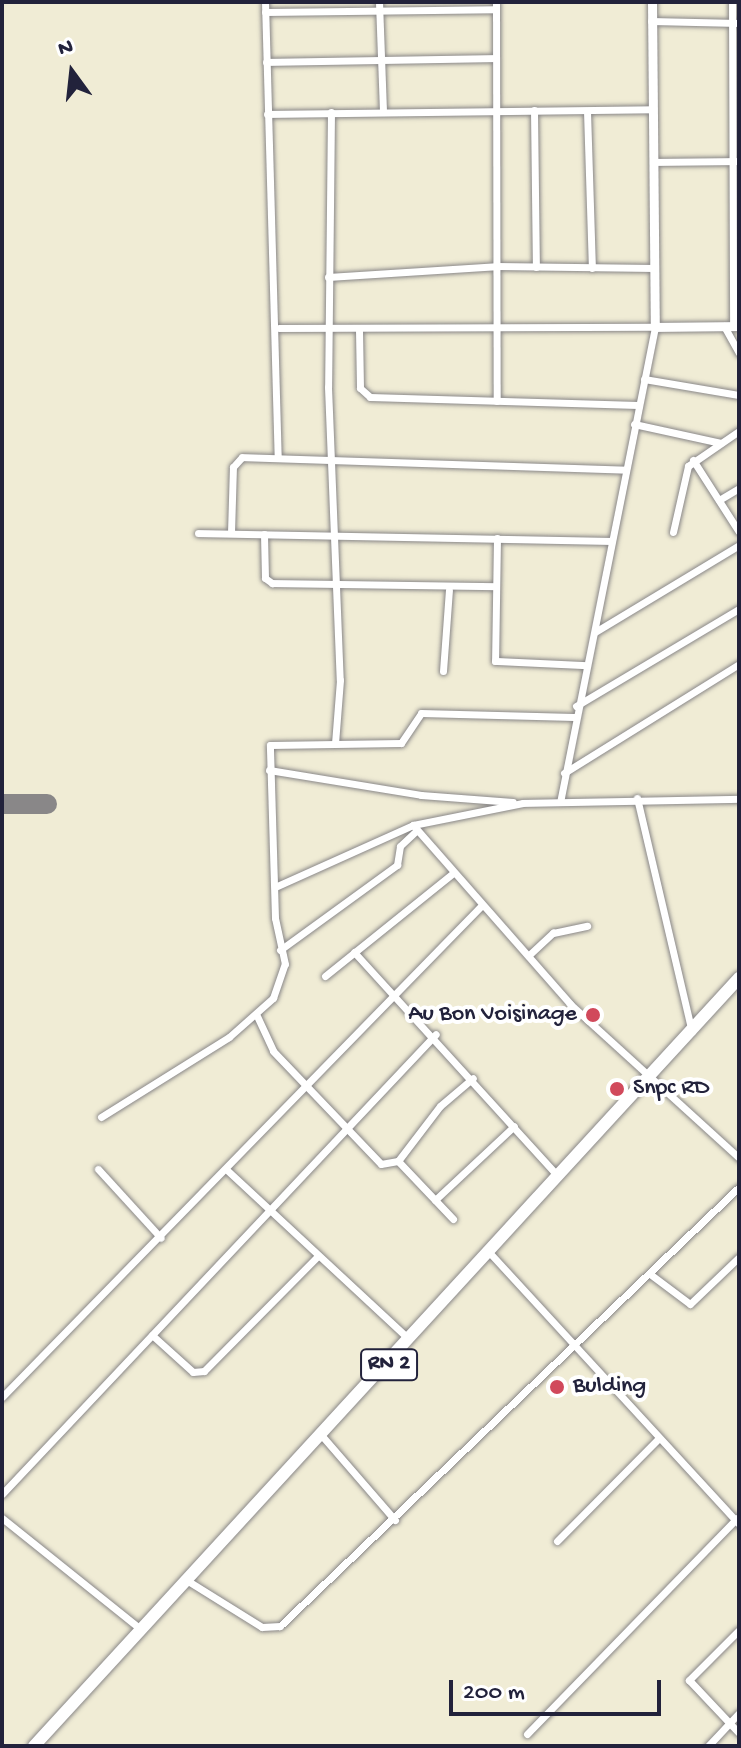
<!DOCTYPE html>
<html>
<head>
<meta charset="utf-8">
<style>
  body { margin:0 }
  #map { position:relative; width:741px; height:1748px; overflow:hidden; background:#f0ecd5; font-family:"Gochi Hand",sans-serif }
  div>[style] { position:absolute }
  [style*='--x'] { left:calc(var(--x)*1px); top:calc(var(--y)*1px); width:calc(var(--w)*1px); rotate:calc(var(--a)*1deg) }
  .taxiway>* { height:20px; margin:-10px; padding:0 10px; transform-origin:10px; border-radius:10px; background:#898788 }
  .roads { filter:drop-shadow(0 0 2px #898788) drop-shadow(0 0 2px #898788) }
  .minor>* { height:7px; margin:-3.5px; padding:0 3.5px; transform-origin:3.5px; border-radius:3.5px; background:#fff }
  .tertiary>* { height:9px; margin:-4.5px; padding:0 4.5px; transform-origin:4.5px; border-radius:4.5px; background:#fff }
  .trunk>* { height:12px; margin:-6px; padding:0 6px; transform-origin:6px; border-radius:6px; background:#fff }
  .dots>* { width:22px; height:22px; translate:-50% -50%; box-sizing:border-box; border:4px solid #fff; border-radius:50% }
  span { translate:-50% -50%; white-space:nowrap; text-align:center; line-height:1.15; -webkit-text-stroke:8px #fff; paint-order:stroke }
  .shield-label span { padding:2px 6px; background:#fff; border:2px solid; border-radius:6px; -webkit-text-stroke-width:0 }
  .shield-label { font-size:22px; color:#22223b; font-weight:700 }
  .poi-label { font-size:24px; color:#22223b }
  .right { translate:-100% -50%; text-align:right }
  .left { translate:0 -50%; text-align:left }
  .frame { position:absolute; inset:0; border:4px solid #22223b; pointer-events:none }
  .north { position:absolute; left:32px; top:32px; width:80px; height:80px; -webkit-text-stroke:6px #fff; paint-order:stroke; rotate:345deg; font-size:22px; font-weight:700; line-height:32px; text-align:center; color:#22223b }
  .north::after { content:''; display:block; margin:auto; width:28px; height:36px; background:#22223b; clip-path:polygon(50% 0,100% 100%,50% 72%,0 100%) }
  .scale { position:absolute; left:449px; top:1680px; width:212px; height:36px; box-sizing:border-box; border:4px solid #22223b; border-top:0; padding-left:10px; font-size:24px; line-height:28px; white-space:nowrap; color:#22223b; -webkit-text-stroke:6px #fff; paint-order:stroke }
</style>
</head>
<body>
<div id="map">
  <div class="taxiway">
    <i style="--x:2;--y:804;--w:45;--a:0"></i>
  </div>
  <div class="roads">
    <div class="minor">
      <i style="--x:265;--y:2;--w:456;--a:88.4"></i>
      <i style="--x:379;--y:2;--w:108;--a:87.9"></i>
      <i style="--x:496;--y:2;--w:399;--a:89.9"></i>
      <i style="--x:732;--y:2;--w:324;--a:89.8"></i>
      <i style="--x:265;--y:12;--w:231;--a:-0.7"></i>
      <i style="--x:651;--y:21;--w:88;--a:1.3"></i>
      <i style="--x:266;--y:62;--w:230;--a:-1"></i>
      <i style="--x:534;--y:110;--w:157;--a:89.3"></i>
      <i style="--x:587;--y:111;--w:157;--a:88.2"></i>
      <i style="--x:331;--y:112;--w:275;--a:90.6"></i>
      <i style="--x:328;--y:387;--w:293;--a:87.7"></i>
      <i style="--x:340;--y:680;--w:63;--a:94.5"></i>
      <i style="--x:267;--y:114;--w:384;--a:-0.7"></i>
      <i style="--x:653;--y:162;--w:86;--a:-0.7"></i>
      <i style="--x:328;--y:277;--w:168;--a:-3.7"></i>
      <i style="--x:496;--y:266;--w:159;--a:0.7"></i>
      <i style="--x:724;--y:326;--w:31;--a:61"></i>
      <i style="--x:279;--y:328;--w:376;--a:-0.2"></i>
      <i style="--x:655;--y:327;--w:481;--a:101.3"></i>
      <i style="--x:359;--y:330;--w:58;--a:89"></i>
      <i style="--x:360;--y:388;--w:13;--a:42"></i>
      <i style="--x:370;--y:397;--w:268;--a:1.7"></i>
      <i style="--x:644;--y:379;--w:96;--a:9.6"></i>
      <i style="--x:634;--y:424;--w:89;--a:12.3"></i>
      <i style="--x:693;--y:460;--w:85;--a:57.4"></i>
      <i style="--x:719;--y:500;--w:23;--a:-31"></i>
      <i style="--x:673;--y:532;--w:68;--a:-77.2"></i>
      <i style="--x:688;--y:466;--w:62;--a:-34.5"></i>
      <i style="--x:198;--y:533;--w:411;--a:1.1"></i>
      <i style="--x:231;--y:533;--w:66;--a:-88.3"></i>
      <i style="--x:233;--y:467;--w:13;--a:-48"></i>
      <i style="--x:242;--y:457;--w:382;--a:1.9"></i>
      <i style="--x:264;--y:534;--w:44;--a:88.7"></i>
      <i style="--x:265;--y:578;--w:9;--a:36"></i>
      <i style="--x:272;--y:583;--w:223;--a:0.8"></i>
      <i style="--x:497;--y:538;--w:123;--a:90.9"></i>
      <i style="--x:495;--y:661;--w:89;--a:2.6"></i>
      <i style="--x:595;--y:632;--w:168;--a:-31.1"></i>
      <i style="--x:443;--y:671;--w:81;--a:-85.8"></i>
      <i style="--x:576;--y:706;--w:190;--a:-30.8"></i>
      <i style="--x:269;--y:770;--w:154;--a:9.3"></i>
      <i style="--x:421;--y:795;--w:92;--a:4.4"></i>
      <i style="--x:564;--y:773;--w:206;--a:-31.9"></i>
      <i style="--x:637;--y:798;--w:240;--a:76.8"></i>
      <i style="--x:413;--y:825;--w:238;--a:48.7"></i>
      <i style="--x:570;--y:1004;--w:229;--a:42.3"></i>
      <i style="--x:275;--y:887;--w:151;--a:-24.2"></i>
      <i style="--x:413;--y:825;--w:112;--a:-11.3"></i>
      <i style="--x:523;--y:803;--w:216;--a:-1.1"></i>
      <i style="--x:280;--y:950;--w:145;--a:-36"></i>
      <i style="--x:397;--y:865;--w:19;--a:-81"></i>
      <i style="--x:400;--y:846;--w:23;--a:-43"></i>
      <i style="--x:354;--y:952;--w:302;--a:47.7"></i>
      <i style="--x:529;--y:955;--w:33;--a:-43"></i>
      <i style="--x:553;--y:933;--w:35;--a:-12"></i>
      <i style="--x:325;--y:976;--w:164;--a:-38.8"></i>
      <i style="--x:257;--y:1016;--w:38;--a:65"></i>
      <i style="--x:273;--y:1051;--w:156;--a:46.3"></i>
      <i style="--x:381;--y:1164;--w:17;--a:-10"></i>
      <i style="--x:398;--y:1161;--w:69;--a:-52.6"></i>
      <i style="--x:440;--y:1106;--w:43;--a:-40.3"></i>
      <i style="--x:101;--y:1117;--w:151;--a:-32"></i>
      <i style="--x:229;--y:1037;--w:59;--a:-41.6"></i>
      <i style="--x:273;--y:998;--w:36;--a:-71"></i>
      <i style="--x:285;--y:964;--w:47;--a:-102.3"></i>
      <i style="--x:275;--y:918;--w:173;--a:-91.7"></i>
      <i style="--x:270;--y:745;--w:131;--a:-0.9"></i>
      <i style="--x:401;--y:743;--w:36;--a:-56"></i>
      <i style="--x:421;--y:713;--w:153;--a:1.5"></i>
      <i style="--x:398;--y:1161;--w:80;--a:46.5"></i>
      <i style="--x:98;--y:1169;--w:93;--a:47.6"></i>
      <i style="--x:228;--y:1171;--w:247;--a:42.9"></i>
      <i style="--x:435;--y:1200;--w:108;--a:-43.1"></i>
      <i style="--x:488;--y:1251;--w:371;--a:47.4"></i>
      <i style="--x:650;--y:1274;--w:50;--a:36.9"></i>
      <i style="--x:690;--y:1304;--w:68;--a:-43.8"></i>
      <i style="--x:152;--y:1335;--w:55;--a:42.1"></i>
      <i style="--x:193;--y:1372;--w:11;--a:-5"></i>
      <i style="--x:204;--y:1371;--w:162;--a:-45.3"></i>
      <i style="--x:2;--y:1397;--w:686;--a:-45.71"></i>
      <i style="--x:323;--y:1437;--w:110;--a:49.1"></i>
      <i style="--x:2;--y:1494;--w:632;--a:-46.67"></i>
      <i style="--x:2;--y:1518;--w:179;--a:38.7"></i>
      <i style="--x:557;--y:1541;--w:145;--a:-45.3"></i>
      <i style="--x:188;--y:1581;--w:87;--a:31.9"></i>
      <i style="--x:262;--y:1627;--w:18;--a:-3"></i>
      <i style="--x:280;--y:1626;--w:635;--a:-43.72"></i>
      <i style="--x:739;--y:1630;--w:71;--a:135"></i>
      <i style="--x:689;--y:1680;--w:73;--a:46.7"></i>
      <i style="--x:527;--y:1734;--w:301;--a:-45.8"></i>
      <i style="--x:708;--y:1746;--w:45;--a:-46.8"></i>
    </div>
    <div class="tertiary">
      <i style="--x:652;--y:2;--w:325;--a:89.5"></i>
      <i style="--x:655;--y:327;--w:84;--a:-0.7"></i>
    </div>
    <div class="trunk">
      <i style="--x:34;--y:1746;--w:1043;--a:-47.45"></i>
    </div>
  </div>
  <div class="dots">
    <i style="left:593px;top:1015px;background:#d1495b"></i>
    <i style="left:617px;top:1089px;background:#d1495b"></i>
    <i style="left:557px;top:1387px;background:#d1495b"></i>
  </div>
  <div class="shield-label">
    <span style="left:389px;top:1365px">RN 2</span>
  </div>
  <div class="poi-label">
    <span class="right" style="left:577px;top:1015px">Au Bon Voisinage</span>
    <span class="left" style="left:633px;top:1089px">Snpc RD</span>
    <span class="left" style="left:573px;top:1387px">Bulding</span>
  </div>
  <div class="frame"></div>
  <div class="north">N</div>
  <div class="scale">200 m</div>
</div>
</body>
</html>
